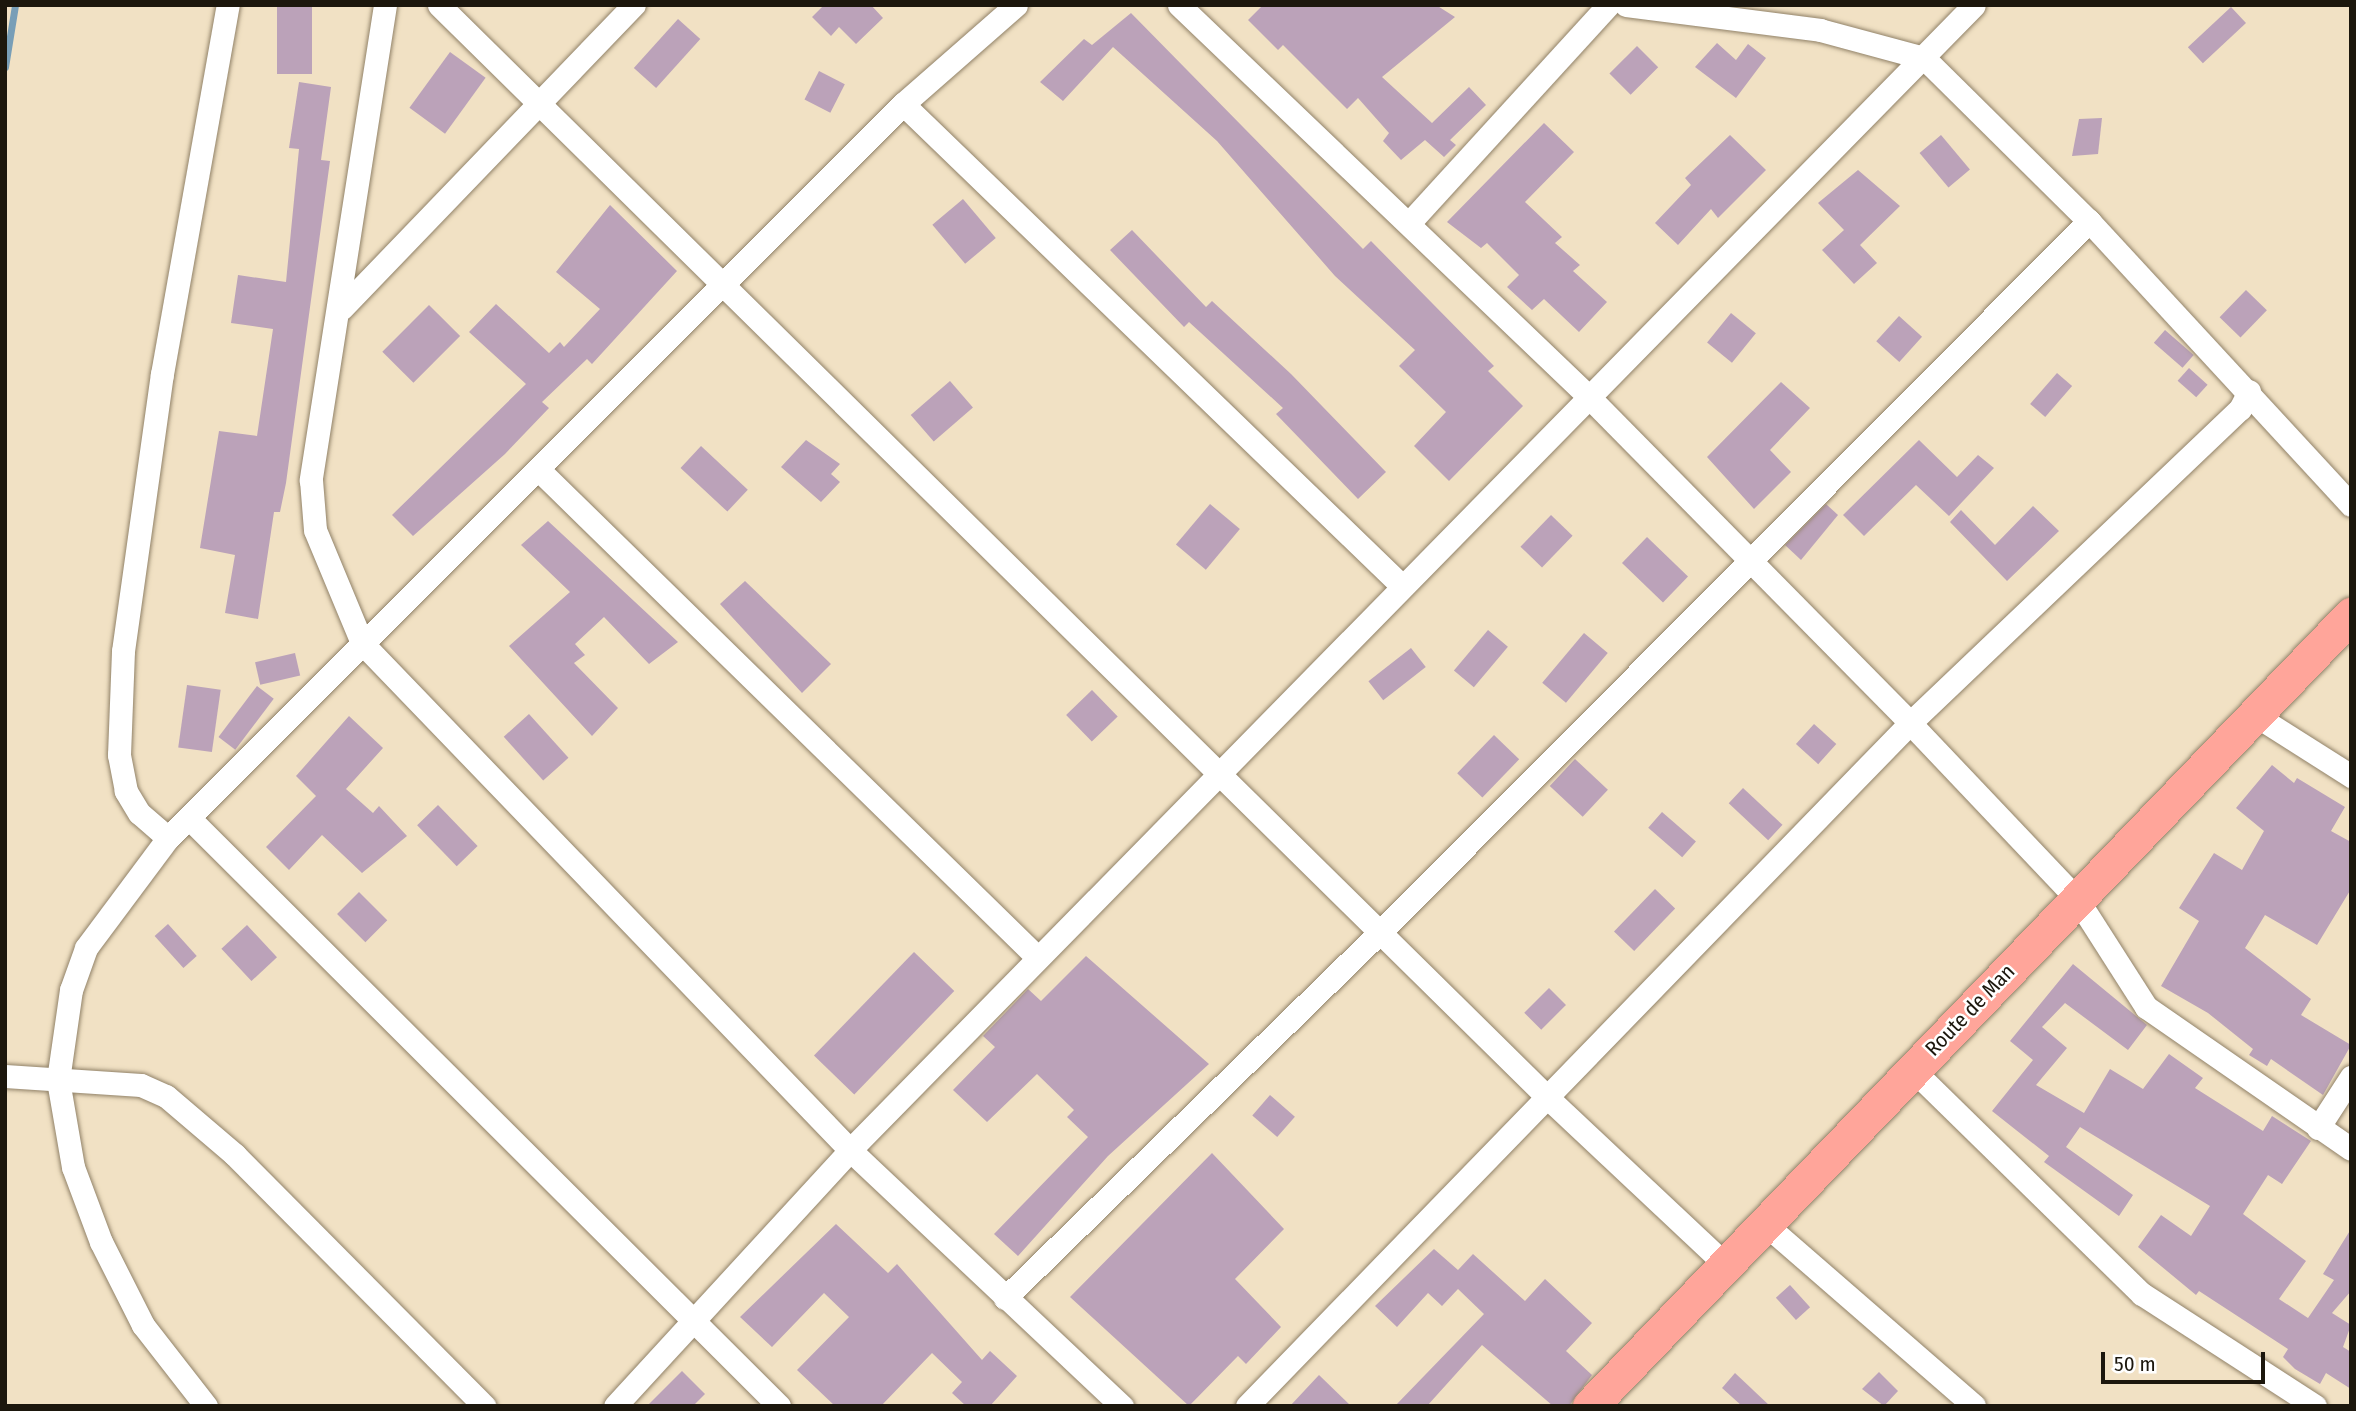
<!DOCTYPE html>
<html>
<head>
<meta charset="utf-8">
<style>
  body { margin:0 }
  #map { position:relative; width:2356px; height:1411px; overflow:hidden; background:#f1e1c4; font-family:"Fira Sans Condensed",sans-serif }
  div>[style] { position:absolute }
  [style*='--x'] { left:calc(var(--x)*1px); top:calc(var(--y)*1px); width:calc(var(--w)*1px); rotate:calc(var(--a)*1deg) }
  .stream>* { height:7px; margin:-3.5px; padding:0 3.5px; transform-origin:3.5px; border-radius:3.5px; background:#789eb7 }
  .building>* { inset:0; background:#bba2b9; transform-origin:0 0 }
  .roads { filter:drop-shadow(0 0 2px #918268) drop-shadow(0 0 2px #918268) }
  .minor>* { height:23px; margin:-11.5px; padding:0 11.5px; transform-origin:11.5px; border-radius:11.5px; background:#fff }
  .highway>* { height:35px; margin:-17.5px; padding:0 17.5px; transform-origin:17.5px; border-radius:17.5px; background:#ffa59a }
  span { translate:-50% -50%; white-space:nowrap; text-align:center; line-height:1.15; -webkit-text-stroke:5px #fff; paint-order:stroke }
  .street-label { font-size:21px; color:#1c170d }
  .frame { position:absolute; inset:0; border:7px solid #1c170d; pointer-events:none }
  .scale { position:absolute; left:2101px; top:1352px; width:164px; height:32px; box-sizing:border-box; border:4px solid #1c170d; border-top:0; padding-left:9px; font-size:21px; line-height:24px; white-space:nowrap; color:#1c170d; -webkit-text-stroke:5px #fff; paint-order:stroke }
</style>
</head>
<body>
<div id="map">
  <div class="stream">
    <i style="--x:5;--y:67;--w:63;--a:-80.8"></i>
  </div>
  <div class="building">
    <i style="left:277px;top:5px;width:35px;height:69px"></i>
    <i style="clip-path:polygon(824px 5px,871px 5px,883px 18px,856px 44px,839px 27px,831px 36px,812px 17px)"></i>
    <i style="clip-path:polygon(1263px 5px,1436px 5px,1455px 17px,1382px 77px,1432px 123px,1469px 87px,1486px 105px,1450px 140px,1456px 145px,1444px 157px,1425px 140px,1401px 160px,1383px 141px,1389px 133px,1358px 98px,1347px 109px,1283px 45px,1278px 50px,1248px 20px)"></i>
    <i style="left:2231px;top:7px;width:22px;height:59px;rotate:47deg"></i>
    <i style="clip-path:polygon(1131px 13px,1363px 249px,1371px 241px,1494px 366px,1488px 371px,1523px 406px,1449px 481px,1414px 446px,1446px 412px,1399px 366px,1415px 350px,1335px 276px,1217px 141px,1113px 47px,1063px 101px,1040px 82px,1084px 39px,1092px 45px)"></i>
    <i style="left:678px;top:19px;width:30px;height:66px;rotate:42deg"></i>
    <i style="clip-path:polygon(1717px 43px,1736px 60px,1748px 44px,1766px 58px,1736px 98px,1695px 67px)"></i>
    <i style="left:1637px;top:46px;width:30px;height:39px;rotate:45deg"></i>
    <i style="left:450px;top:52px;width:44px;height:69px;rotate:36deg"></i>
    <i style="left:819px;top:71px;width:29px;height:32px;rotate:27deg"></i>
    <i style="clip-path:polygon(299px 82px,331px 87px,321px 160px,330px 161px,286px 483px,280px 512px,274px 512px,258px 619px,225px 613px,235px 555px,200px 548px,219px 431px,257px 436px,273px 329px,231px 323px,238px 275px,286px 282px,299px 149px,289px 148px)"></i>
    <i style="clip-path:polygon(2102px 118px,2098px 154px,2072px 156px,2079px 119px)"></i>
    <i style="clip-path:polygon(1544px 123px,1574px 152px,1525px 202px,1562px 237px,1555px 243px,1580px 265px,1573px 271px,1607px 302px,1579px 332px,1544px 299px,1532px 310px,1507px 287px,1519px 275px,1487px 243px,1481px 248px,1447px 222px)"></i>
    <i style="clip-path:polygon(1730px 135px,1766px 170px,1718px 218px,1711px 209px,1678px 245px,1655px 223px,1691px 185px,1685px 178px)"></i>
    <i style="left:1941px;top:135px;width:45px;height:28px;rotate:50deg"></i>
    <i style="clip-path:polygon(1858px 170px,1900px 206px,1860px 245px,1877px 263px,1854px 284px,1822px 250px,1844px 230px,1818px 203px)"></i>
    <i style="left:963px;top:199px;width:51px;height:40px;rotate:50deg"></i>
    <i style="clip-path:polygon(610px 205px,677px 271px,592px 364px,587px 359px,542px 402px,549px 408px,505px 454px,413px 536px,392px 515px,526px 384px,469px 332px,496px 304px,549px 353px,560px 342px,564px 347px,600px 309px,556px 272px)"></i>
    <i style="clip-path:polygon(1132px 230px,1206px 307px,1212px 301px,1291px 374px,1386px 472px,1358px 499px,1276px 414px,1283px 408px,1189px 322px,1184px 327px,1110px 250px)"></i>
    <i style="left:2246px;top:290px;width:29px;height:38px;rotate:44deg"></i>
    <i style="left:429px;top:305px;width:44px;height:66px;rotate:45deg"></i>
    <i style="left:1731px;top:313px;width:32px;height:38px;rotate:39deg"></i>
    <i style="left:1899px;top:316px;width:31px;height:34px;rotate:42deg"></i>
    <i style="left:2165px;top:330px;width:38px;height:17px;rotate:41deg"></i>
    <i style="left:2189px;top:368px;width:25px;height:17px;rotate:42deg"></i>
    <i style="left:2057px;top:373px;width:20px;height:41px;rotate:41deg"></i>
    <i style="left:950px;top:381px;width:35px;height:52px;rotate:49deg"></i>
    <i style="clip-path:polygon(1781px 382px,1810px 408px,1770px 450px,1791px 472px,1754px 509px,1707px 457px)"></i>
    <i style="clip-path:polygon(806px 440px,840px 464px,831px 474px,840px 482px,821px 502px,781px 467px)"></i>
    <i style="clip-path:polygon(1919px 440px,1957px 477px,1978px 455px,1994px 468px,1949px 516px,1916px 485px,1864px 536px,1843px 515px)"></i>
    <i style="left:701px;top:446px;width:64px;height:30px;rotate:43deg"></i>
    <i style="left:1210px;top:504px;width:39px;height:53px;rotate:40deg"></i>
    <i style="clip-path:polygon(1826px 504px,1838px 515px,1801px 560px,1785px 545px)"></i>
    <i style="clip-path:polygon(2033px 506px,2059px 531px,2007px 581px,1950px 522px,1961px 510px,1995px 545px)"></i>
    <i style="left:1551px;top:515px;width:30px;height:44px;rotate:44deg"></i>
    <i style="clip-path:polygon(548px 521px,678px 642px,649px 664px,604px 617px,575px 644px,585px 655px,574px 663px,618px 708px,592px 736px,509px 646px,570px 592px,521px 545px)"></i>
    <i style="left:1647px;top:537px;width:57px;height:36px;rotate:44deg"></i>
    <i style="clip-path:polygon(745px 581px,831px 664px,802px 693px,720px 604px)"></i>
    <i style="left:1488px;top:630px;width:26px;height:53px;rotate:40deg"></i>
    <i style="left:1584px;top:633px;width:31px;height:65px;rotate:40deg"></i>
    <i style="left:1411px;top:648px;width:24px;height:54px;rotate:52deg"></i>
    <i style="left:295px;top:653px;width:23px;height:41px;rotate:77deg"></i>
    <i style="left:187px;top:685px;width:34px;height:63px;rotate:8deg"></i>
    <i style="left:257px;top:686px;width:21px;height:64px;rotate:37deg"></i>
    <i style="left:1092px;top:690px;width:37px;height:36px;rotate:46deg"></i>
    <i style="left:529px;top:714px;width:59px;height:34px;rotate:48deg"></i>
    <i style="clip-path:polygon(349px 716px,383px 748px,346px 789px,373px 813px,379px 806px,407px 836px,362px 873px,322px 835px,289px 870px,266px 847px,316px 796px,296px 776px)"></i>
    <i style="left:1814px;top:724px;width:30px;height:27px;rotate:42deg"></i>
    <i style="left:1494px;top:735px;width:35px;height:53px;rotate:44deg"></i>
    <i style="left:1575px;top:759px;width:45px;height:37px;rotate:43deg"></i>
    <i style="clip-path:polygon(2272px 765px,2294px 783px,2297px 778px,2345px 807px,2331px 831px,2351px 842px,2351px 889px,2317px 945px,2265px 915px,2245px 948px,2311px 999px,2301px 1015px,2351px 1045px,2323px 1095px,2271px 1059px,2267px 1066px,2249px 1055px,2253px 1049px,2208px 1013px,2161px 986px,2199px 921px,2179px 908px,2214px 853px,2242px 870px,2264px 831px,2236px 808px)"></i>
    <i style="left:1743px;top:788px;width:54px;height:21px;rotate:43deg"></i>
    <i style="left:438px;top:805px;width:57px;height:29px;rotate:46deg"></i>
    <i style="left:1662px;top:812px;width:45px;height:21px;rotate:41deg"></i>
    <i style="left:1655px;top:889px;width:28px;height:59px;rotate:44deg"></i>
    <i style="left:359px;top:892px;width:40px;height:31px;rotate:45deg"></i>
    <i style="left:168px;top:924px;width:43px;height:18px;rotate:48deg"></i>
    <i style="left:247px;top:925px;width:44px;height:35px;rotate:47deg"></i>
    <i style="left:914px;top:952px;width:56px;height:144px;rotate:44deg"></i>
    <i style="clip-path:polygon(1086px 956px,1209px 1064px,1108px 1156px,1018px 1256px,994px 1234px,1088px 1137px,1067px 1117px,1074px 1110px,1037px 1074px,987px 1122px,953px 1090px,995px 1047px,983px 1036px,1028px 989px,1041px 1001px)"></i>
    <i style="clip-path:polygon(2073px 964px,2147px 1025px,2128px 1050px,2065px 1003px,2042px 1027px,2067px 1048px,2036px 1085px,2084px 1113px,2110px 1069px,2143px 1089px,2169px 1054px,2203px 1078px,2195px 1088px,2263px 1131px,2272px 1116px,2311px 1141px,2282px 1184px,2268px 1175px,2243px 1214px,2306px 1261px,2279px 1299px,2308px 1318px,2334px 1280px,2323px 1274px,2351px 1229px,2351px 1291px,2332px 1313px,2351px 1325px,2343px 1347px,2351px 1352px,2351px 1389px,2326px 1373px,2320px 1384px,2295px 1369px,2283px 1357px,2288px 1349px,2199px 1291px,2196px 1295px,2138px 1247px,2161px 1215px,2191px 1236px,2210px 1206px,2080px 1127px,2066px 1147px,2133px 1195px,2119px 1216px,2044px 1162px,2049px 1156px,1992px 1111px,2033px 1060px,2010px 1041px)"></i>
    <i style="left:1549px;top:988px;width:24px;height:35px;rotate:45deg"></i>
    <i style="left:1270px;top:1095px;width:33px;height:27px;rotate:41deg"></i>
    <i style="clip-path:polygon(1212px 1153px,1284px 1229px,1235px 1279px,1281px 1327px,1246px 1364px,1238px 1356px,1189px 1406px,1070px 1297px)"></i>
    <i style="clip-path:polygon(836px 1224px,888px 1273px,897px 1264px,982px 1360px,990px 1351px,1017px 1376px,990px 1406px,966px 1406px,952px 1393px,962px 1382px,932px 1353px,881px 1406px,835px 1406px,797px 1370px,849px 1317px,824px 1293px,772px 1347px,740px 1317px)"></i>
    <i style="clip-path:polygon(1434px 1249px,1458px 1270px,1473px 1254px,1525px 1301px,1545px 1279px,1592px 1323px,1566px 1351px,1592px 1375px,1569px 1406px,1553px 1406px,1482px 1345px,1427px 1406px,1395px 1406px,1484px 1314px,1458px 1289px,1442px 1306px,1428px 1293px,1397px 1327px,1375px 1306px)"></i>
    <i style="left:1790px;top:1285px;width:30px;height:19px;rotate:48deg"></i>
    <i style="clip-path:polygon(682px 1371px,705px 1394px,693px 1406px,647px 1406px)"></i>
    <i style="clip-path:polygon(1879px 1372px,1898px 1391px,1884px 1406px,1862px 1389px)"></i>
    <i style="clip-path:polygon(1735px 1373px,1770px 1406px,1742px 1406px,1722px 1388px)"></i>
    <i style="clip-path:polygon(1319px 1375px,1351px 1406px,1290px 1406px)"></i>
  </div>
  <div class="roads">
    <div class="minor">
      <i style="--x:385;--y:5;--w:481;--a:98.9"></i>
      <i style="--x:311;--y:480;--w:50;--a:85.4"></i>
      <i style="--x:315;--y:530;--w:122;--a:67.4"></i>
      <i style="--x:362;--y:643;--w:704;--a:46.09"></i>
      <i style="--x:850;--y:1150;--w:374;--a:43.3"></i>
      <i style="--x:439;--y:5;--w:1557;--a:44.58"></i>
      <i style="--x:1548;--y:1098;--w:244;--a:43.2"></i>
      <i style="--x:1179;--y:5;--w:567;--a:43.71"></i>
      <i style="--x:1589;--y:397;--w:458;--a:45.4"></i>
      <i style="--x:1910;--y:723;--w:243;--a:46.5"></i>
      <i style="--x:2077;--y:899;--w:128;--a:57.4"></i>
      <i style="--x:2146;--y:1007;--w:249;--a:34.7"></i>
      <i style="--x:1626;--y:5;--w:196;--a:7.3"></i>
      <i style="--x:1820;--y:30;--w:108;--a:15.1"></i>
      <i style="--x:1924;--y:58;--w:232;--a:44.7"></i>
      <i style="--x:2089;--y:221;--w:386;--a:47.3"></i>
      <i style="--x:903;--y:104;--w:692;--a:44.01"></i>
      <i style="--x:1410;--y:222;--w:294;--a:-47.6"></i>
      <i style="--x:342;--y:308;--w:421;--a:-46.1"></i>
      <i style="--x:539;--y:470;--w:698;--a:44.36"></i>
      <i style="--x:2255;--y:715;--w:114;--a:32.4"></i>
      <i style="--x:189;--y:818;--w:833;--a:44.9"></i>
      <i style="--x:168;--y:838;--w:38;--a:-139"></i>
      <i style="--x:139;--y:813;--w:26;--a:-121"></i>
      <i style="--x:126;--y:791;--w:37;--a:-101"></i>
      <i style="--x:119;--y:755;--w:104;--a:-87.8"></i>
      <i style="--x:123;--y:651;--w:280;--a:-82"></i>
      <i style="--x:162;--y:374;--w:375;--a:-79.9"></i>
      <i style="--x:1913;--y:1070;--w:320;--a:44.4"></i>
      <i style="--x:2142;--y:1294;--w:206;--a:32.9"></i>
      <i style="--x:5;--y:1076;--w:136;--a:3.8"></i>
      <i style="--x:141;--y:1085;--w:27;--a:24"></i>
      <i style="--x:166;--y:1096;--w:91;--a:40.5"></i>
      <i style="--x:235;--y:1155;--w:354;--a:45.2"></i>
      <i style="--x:2318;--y:1128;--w:61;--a:-57.1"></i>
      <i style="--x:1765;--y:1224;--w:277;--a:41"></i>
      <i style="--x:1005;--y:1298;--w:523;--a:-44.3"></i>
      <i style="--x:1379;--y:933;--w:1006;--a:-45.08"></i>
      <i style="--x:206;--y:1406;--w:103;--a:-127.9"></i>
      <i style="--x:143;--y:1325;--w:93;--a:-116.8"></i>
      <i style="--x:101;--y:1242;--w:80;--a:-110.5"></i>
      <i style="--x:73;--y:1167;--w:88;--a:-99.8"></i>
      <i style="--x:58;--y:1080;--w:91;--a:-81.8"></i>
      <i style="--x:71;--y:990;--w:45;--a:-70.3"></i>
      <i style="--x:86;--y:948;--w:137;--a:-53.3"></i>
      <i style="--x:168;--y:838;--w:1039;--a:-44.96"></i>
      <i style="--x:903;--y:104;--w:150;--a:-41.2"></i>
      <i style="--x:615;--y:1406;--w:348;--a:-47.4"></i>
      <i style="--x:850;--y:1150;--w:1604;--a:-45.53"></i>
      <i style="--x:1247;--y:1406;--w:952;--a:-45.85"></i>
      <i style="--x:1910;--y:723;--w:456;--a:-43.6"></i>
      <i style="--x:2240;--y:409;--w:20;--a:-63"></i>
    </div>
    <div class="highway">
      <i style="--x:1590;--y:1406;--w:1098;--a:-46.11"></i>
    </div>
  </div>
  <div class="street-label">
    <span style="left:1970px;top:1010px;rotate:-46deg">Route de Man</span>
  </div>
  <div class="frame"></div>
  <div class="scale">50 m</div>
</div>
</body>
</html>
